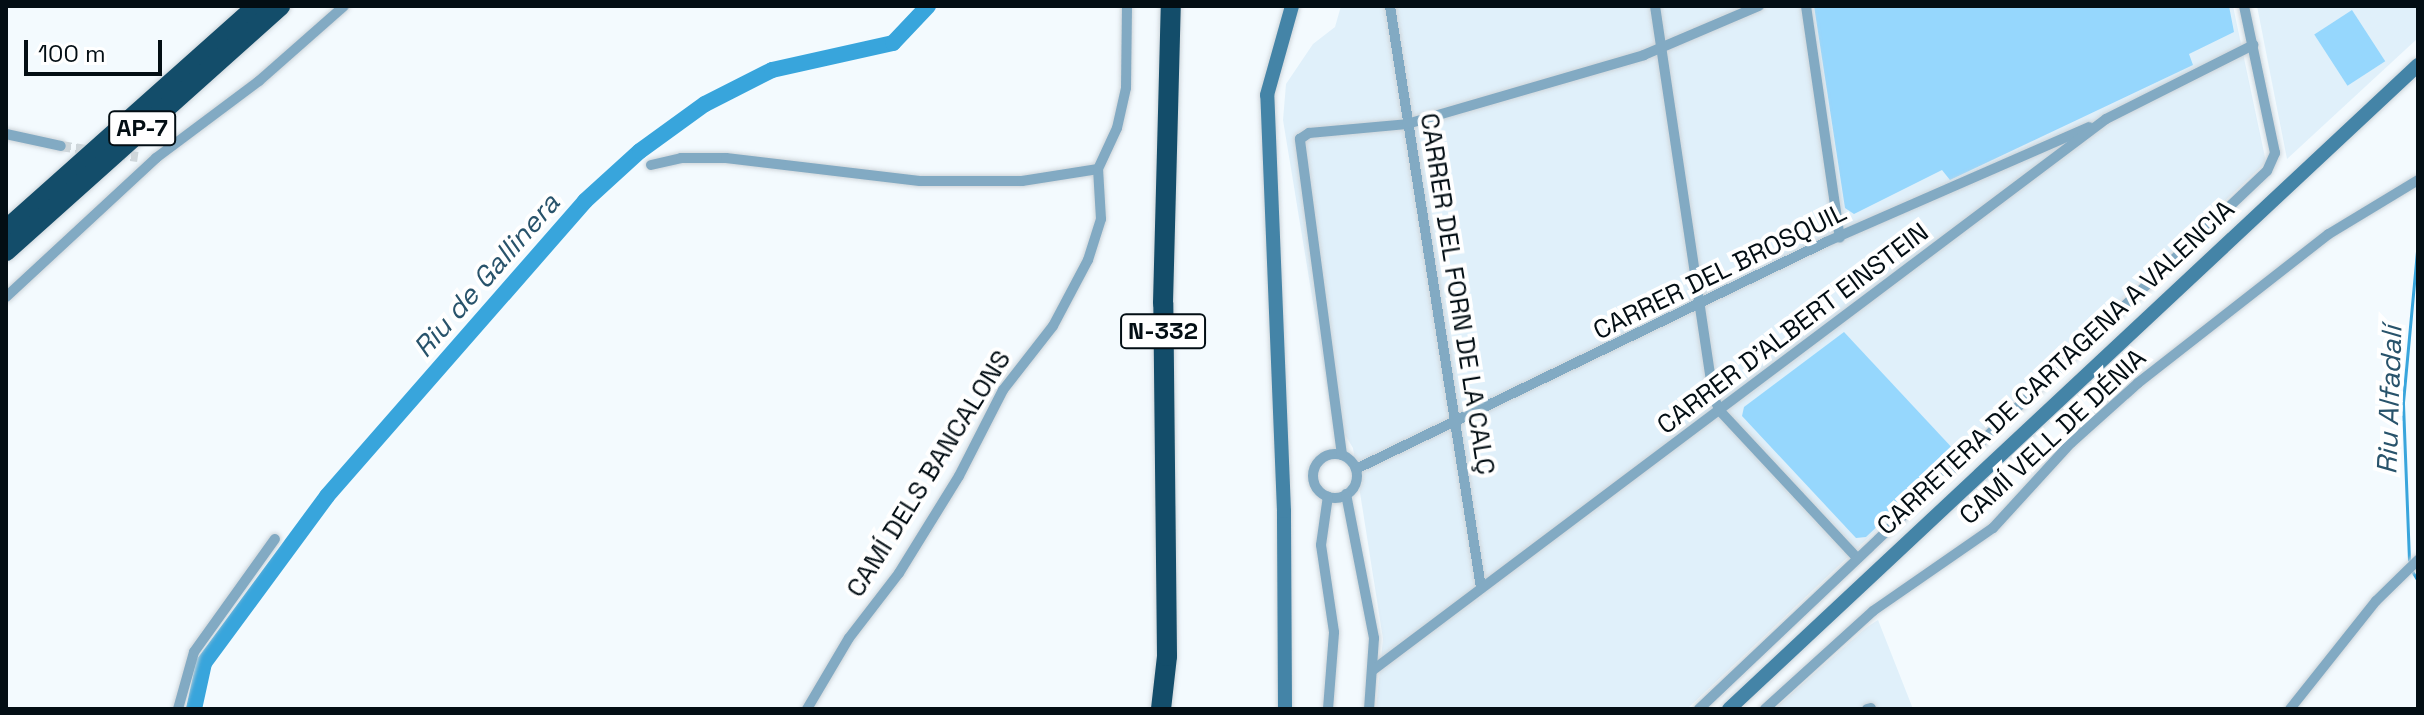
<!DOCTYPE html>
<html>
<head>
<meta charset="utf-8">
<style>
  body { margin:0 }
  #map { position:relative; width:2424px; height:715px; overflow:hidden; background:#f3fafe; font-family:"Space Grotesk",sans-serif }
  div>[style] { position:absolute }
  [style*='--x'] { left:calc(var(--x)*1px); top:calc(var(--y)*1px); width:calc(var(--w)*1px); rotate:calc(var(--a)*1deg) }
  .built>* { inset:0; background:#e0f0fa }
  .green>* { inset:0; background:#96d7fd; transform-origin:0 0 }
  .stream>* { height:3px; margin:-1.5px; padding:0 1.5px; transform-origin:1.5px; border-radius:1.5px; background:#38a5dc }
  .river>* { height:16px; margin:-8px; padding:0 8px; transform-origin:8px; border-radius:8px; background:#38a5dc }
  .street-tunnel>* { height:10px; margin-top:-5px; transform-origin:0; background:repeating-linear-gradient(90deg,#cfd7db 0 10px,transparent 0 15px) }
  .roads { filter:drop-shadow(0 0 2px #cdd4d9) drop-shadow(0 0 2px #cdd4d9) }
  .street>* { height:10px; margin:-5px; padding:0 5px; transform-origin:5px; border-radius:5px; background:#82aac3 }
  .street>.ring { margin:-5px; padding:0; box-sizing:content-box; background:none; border:10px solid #82aac3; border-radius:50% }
  .secondary>* { height:14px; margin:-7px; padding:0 7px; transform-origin:7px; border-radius:7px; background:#4484a7 }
  .highway>* { height:20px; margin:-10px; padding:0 10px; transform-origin:10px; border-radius:10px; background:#134d6a }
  span { translate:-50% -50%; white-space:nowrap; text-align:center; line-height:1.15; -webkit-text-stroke:8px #fff; paint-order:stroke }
  .shield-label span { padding:2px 6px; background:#fff; border:2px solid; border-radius:6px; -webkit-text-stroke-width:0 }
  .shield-label { font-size:24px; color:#030e14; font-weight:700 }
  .street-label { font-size:26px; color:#030e14 }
  .water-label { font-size:28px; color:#28536b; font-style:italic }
  .frame { position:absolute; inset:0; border:8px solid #030e14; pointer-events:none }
  .scale { position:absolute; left:24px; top:40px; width:138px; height:36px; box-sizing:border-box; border:4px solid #030e14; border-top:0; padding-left:10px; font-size:24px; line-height:28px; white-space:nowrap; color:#030e14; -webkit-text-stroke:6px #fff; paint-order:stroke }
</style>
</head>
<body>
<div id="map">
  <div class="built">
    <i style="clip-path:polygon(1341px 6px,2233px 6px,2266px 162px,1687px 709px,1376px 709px,1383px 639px,1353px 448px,1331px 412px,1283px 120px,1286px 84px,1313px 44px,1335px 27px)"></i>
    <i style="clip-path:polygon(2257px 6px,2418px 6px,2418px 38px,2287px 159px)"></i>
    <i style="clip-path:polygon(1878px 620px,1913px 709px,1774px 709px,1867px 627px)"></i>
  </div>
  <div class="green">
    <i style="clip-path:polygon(1814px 6px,2229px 6px,2234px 32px,2189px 54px,2193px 65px,1950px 180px,1942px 170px,1854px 214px,1845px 208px)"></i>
    <i style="left:2352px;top:10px;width:61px;height:45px;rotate:57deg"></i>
    <i style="clip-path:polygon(1844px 332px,1956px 452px,1866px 537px,1856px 538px,1742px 416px,1744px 407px)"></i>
  </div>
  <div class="stream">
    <i style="--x:2409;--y:560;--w:158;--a:-92.2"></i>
    <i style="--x:2403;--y:402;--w:162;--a:-84.7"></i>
    <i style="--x:2412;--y:571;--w:12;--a:59"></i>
  </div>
  <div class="river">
    <i style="--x:194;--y:709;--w:47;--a:-77.7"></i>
    <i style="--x:204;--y:663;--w:207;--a:-53.6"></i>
    <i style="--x:327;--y:496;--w:392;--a:-48.8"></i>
    <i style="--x:585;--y:201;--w:74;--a:-42.3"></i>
    <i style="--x:640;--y:151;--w:80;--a:-35.9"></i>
    <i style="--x:705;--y:104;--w:75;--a:-26.9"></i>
    <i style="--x:772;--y:70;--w:124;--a:-12.6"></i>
    <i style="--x:893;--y:43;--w:51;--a:-46.6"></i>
  </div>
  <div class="street-tunnel">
    <i style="--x:61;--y:146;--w:31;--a:9"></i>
    <i style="--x:116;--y:154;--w:22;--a:8"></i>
  </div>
  <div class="roads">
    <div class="street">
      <i style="--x:1390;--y:6;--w:589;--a:81.11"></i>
      <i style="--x:1655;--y:6;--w:394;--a:81.5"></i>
      <i style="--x:1713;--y:396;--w:17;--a:65"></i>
      <i style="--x:1720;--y:411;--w:200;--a:47"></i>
      <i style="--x:1806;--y:6;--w:234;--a:81.7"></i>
      <i style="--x:6;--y:134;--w:56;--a:12.3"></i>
      <i style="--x:651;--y:165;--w:31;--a:-13"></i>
      <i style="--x:681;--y:158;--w:45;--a:0"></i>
      <i style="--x:726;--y:158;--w:195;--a:6.8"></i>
      <i style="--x:920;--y:181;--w:102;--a:0"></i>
      <i style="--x:1022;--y:181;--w:77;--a:-9"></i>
      <i style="--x:6;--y:297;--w:205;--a:-42.8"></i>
      <i style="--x:156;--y:158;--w:129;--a:-36.8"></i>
      <i style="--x:259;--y:81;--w:113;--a:-41.4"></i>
      <i class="ring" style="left:1313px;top:454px;width:34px;height:34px"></i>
      <i style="--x:1342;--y:455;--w:319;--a:-97.6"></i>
      <i style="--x:1300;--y:139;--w:11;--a:-34"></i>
      <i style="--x:1309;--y:133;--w:98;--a:-5.2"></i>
      <i style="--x:1407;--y:124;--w:247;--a:-16.2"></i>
      <i style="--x:1644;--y:55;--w:125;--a:-23.1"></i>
      <i style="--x:1356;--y:469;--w:522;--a:-25.78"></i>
      <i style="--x:1826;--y:242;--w:287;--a:-23.6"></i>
      <i style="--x:1346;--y:494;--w:147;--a:79"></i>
      <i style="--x:1374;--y:638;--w:71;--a:94"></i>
      <i style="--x:1373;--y:670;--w:917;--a:-36.93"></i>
      <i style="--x:2106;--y:119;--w:165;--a:-26.7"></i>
      <i style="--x:178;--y:709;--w:59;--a:-74.3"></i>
      <i style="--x:194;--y:652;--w:139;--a:-54.4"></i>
      <i style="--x:807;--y:709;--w:82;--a:-59.4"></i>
      <i style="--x:849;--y:638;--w:82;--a:-52.4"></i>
      <i style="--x:899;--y:573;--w:114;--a:-58.3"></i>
      <i style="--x:959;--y:476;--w:97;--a:-62.9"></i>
      <i style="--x:1003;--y:390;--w:81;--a:-52"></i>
      <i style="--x:1053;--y:326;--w:75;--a:-62.1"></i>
      <i style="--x:1088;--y:260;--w:43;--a:-72.4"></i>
      <i style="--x:1101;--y:219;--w:50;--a:-93.4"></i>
      <i style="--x:1098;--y:169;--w:45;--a:-65.1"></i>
      <i style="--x:1117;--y:128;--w:41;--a:-77.3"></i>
      <i style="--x:1126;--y:88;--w:82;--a:-89.3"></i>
      <i style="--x:1328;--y:709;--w:77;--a:-85.5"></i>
      <i style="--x:1334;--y:632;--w:88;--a:-98.5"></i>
      <i style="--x:1321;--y:545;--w:49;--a:-81.9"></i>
      <i style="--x:1699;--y:709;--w:782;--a:-43.45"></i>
      <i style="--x:2267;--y:171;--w:20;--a:-66"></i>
      <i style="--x:2275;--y:153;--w:150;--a:-101.9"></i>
      <i style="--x:1765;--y:709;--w:146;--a:-42.2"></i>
      <i style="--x:1873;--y:611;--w:146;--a:-34.7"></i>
      <i style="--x:1993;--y:528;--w:115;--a:-47.5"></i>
      <i style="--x:2071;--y:443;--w:90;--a:-41.8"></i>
      <i style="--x:2138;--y:383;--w:242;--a:-38"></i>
      <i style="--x:2329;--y:234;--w:104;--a:-31.2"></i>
      <i style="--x:1867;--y:709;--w:4;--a:-14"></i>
      <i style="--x:2290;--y:709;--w:138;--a:-51.5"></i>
      <i style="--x:2376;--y:601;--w:59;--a:-44.3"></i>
    </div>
    <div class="secondary">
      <i style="--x:1285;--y:709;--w:198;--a:-90.3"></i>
      <i style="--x:1284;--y:511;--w:416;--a:-92.3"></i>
      <i style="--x:1267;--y:95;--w:92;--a:-74.3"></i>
      <i style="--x:1729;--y:709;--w:943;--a:-43.07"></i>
    </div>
    <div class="highway">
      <i style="--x:6;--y:230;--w:336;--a:-41.7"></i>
      <i style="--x:6;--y:251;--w:368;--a:-41.8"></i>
      <i style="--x:1161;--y:709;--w:53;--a:-83.5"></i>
      <i style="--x:1167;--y:656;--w:353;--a:-90.6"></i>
      <i style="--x:1163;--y:303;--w:297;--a:-88.5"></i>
    </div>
  </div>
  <div class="shield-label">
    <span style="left:142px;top:128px">AP-7</span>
    <span style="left:1163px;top:331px">N-332</span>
  </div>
  <div class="street-label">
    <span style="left:1720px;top:272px;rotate:-26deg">CARRER DEL BROSQUIL</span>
    <span style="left:1457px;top:294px;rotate:81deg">CARRER DEL FORN DE LA CALÇ</span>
    <span style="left:1793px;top:329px;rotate:-37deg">CARRER D'ALBERT EINSTEIN</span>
    <span style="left:2056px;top:368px;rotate:-43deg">CARRETERA DE CARTAGENA A VALENCIA</span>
    <span style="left:2053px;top:437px;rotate:-43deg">CAMÍ VELL DE DÉNIA</span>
    <span style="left:929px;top:474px;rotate:-58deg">CAMÍ DELS BANCALONS</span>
  </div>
  <div class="water-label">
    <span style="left:486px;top:275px;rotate:-49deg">Riu de Gallinera</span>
    <span style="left:2389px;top:400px;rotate:-88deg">Riu Alfadalí</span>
  </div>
  <div class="frame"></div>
  <div class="scale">100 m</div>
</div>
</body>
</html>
